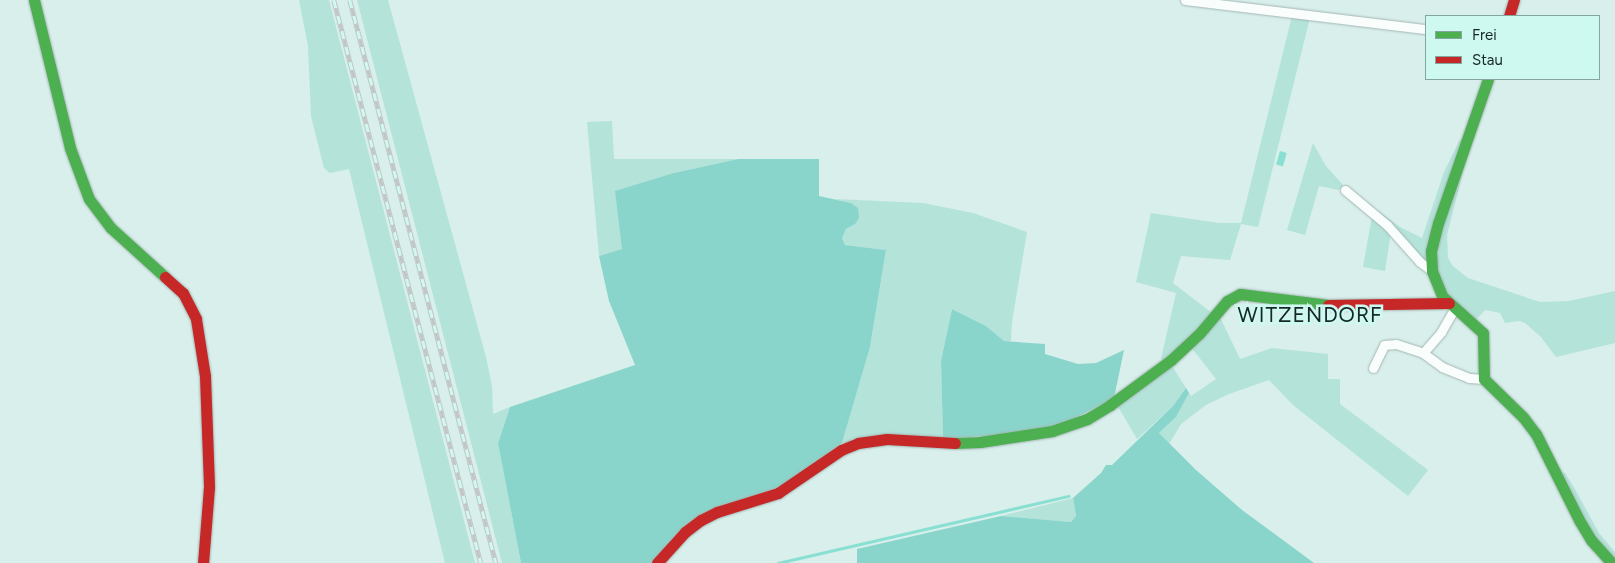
<!DOCTYPE html>
<html>
<head>
<meta charset="utf-8">
<style>
  body { margin:0 }
  #map { position:relative; width:1615px; height:563px; overflow:hidden; background:#d8efeb; font-family:Figtree,sans-serif }
  div>[style] { position:absolute }
  [style*='--x'] { left:calc(var(--x)*1px); top:calc(var(--y)*1px); width:calc(var(--w)*1px); rotate:calc(var(--a)*1deg) }
  .green>* { inset:0; background:#b4e3da }
  .forest>* { inset:0; background:#8ad5cb }
  .water>* { inset:0; background:#88dfd2; transform-origin:0 0 }
  .stream>* { height:2.5px; margin:-1.25px; padding:0 1.25px; transform-origin:1.25px; border-radius:1.25px; background:#88dfd2 }
  .roads { filter:drop-shadow(0 0 1px #a4b6b3) drop-shadow(0 0 1px #a4b6b3) }
  .street>* { height:9px; margin:-4.5px; padding:0 4.5px; transform-origin:4.5px; border-radius:4.5px; background:#f9fdfc }
  .fast>* { height:11px; margin:-5.5px; padding:0 5.5px; transform-origin:5.5px; border-radius:5.5px; background:#4caf50 }
  .jam>* { height:11px; margin:-5.5px; padding:0 5.5px; transform-origin:5.5px; border-radius:5.5px; background:#c62828 }
  .rail>* { height:4.5px; margin-top:-2.25px; transform-origin:0; background:repeating-linear-gradient(90deg,#cef9f1 0 8px,#c1c7c6 0 16px); box-sizing:border-box; border-block:1px solid #c1c7c6 }
  span { translate:-50% -50%; white-space:nowrap; text-align:center; line-height:1.15; -webkit-text-stroke:5px #cef9f1; paint-order:stroke }
  .quarter-label { font-size:21px; color:#172725; letter-spacing:1px }
  .legend { position:absolute; left:1425px; top:15px; width:175px; height:65px; box-sizing:border-box; background:#cef9f1; border:1px solid #85a59f; margin:0; padding:6px 9px; list-style:none; font-size:15px; color:#172725 }
  .legend li { display:flex; align-items:center; gap:10px; height:25px }
  .legend b { width:25px; border:1px solid #85a59f }
</style>
</head>
<body>
<div id="map">
  <div class="green">
    <i style="clip-path:polygon(299px 0,329px 0,475px 563px,445px 563px,349px 169px,330px 173px,324px 168px,311px 116px,308px 46px)"></i>
    <i style="clip-path:polygon(357px 0,388px 0,486px 357px,492px 386px,493px 414px,510px 407px,498px 443px,521px 563px,502px 563px)"></i>
    <i style="clip-path:polygon(1292px 16px,1310px 18px,1258px 227px,1241px 224px,1230px 260px,1181px 256px,1173px 283px,1212px 313px,1164px 361px,1161px 359px,1176px 293px,1136px 282px,1151px 213px,1219px 223px,1241px 223px)"></i>
    <i style="clip-path:polygon(612px 121px,614px 159px,738px 159px,674px 173px,622px 249px,599px 256px,587px 122px)"></i>
    <i style="clip-path:polygon(1467px 132px,1426px 261px,1422px 261px,1373px 210px,1377px 210px,1400px 227px,1422px 238px,1444px 172px,1459px 141px)"></i>
    <i style="clip-path:polygon(1473px 134px,1447px 235px,1448px 258px,1453px 266px,1468px 278px,1540px 302px,1569px 301px,1615px 291px,1615px 343px,1556px 357px,1541px 337px,1525px 323px,1519px 321px,1505px 323px,1500px 313px,1485px 310px,1476px 320px,1451px 301px,1435px 271px,1435px 251px)"></i>
    <i style="clip-path:polygon(1313px 143px,1326px 166px,1343px 185px,1339px 190px,1319px 186px,1305px 235px,1287px 230px)"></i>
    <i style="clip-path:polygon(834px 199px,923px 203px,973px 213px,1027px 232px,1012px 322px,1011px 341px,1004px 341px,986px 326px,952px 309px,941px 361px,943px 439px,842px 443px,870px 347px,886px 250px,845px 245px,842px 238px,846px 229px,855px 224px,851px 203px)"></i>
    <i style="clip-path:polygon(1372px 216px,1391px 232px,1385px 271px,1363px 267px)"></i>
    <i style="clip-path:polygon(1219px 315px,1240px 359px,1272px 348px,1328px 354px,1328px 379px,1340px 379px,1340px 404px,1428px 470px,1408px 496px,1293px 405px,1269px 380px,1229px 394px,1206px 405px,1181px 424px,1169px 444px,1159px 433px,1176px 417px,1189px 393px,1191px 396px,1216px 379px,1191px 347px)"></i>
    <i style="clip-path:polygon(1172px 366px,1186px 388px,1173px 406px,1137px 439px,1117px 405px)"></i>
    <i style="clip-path:polygon(1562px 472px,1565px 473px,1575px 489px,1599px 533px,1615px 552px,1615px 561px,1594px 538px)"></i>
    <i style="clip-path:polygon(1073px 498px,1076px 517px,1071px 522px,1001px 516px)"></i>
  </div>
  <div class="forest">
    <i style="clip-path:polygon(738px 159px,819px 159px,819px 196px,851px 203px,858px 208px,859px 218px,855px 224px,846px 229px,842px 238px,845px 245px,886px 250px,870px 347px,842px 443px,785px 485px,725px 506px,651px 563px,521px 563px,498px 443px,510px 407px,635px 365px,609px 301px,599px 256px,622px 249px,615px 191px,674px 173px)"></i>
    <i style="clip-path:polygon(952px 309px,986px 326px,1004px 341px,1045px 344px,1045px 354px,1078px 364px,1096px 363px,1124px 350px,1114px 398px,1063px 424px,1024px 433px,943px 439px,941px 361px)"></i>
    <i style="clip-path:polygon(1186px 388px,1189px 393px,1176px 417px,1159px 433px,1196px 470px,1242px 510px,1314px 563px,857px 563px,857px 549px,1001px 516px,1071px 522px,1076px 516px,1073px 498px,1101px 473px,1106px 465px,1112px 465px,1173px 406px)"></i>
  </div>
  <div class="water">
    <i style="left:1280px;top:151px;width:7px;height:14px;rotate:16deg"></i>
  </div>
  <div class="stream">
    <i style="--x:778;--y:563;--w:298;--a:-13"></i>
  </div>
  <div class="roads">
    <div class="street">
      <i style="--x:1185;--y:0;--w:243;--a:6.9"></i>
      <i style="--x:1345;--y:190;--w:55;--a:39.8"></i>
      <i style="--x:1387;--y:225;--w:50;--a:48.3"></i>
      <i style="--x:1420;--y:262;--w:15;--a:37"></i>
      <i style="--x:1423;--y:353;--w:28;--a:-49"></i>
      <i style="--x:1441;--y:332;--w:28;--a:-60"></i>
      <i style="--x:1373;--y:368;--w:25;--a:-64"></i>
      <i style="--x:1384;--y:345;--w:12;--a:-5"></i>
      <i style="--x:1396;--y:344;--w:28;--a:18"></i>
      <i style="--x:1423;--y:353;--w:24;--a:36"></i>
      <i style="--x:1442;--y:367;--w:29;--a:22"></i>
      <i style="--x:1469;--y:378;--w:15;--a:4"></i>
    </div>
    <div class="fast">
      <i style="--x:34;--y:0;--w:152;--a:76.3"></i>
      <i style="--x:70;--y:148;--w:54;--a:69.6"></i>
      <i style="--x:89;--y:199;--w:36;--a:53"></i>
      <i style="--x:111;--y:228;--w:73;--a:42.2"></i>
      <i style="--x:1488;--y:79;--w:152;--a:109.1"></i>
      <i style="--x:1438;--y:223;--w:29;--a:104"></i>
      <i style="--x:1431;--y:251;--w:20;--a:87"></i>
      <i style="--x:1432;--y:271;--w:27;--a:68"></i>
      <i style="--x:1442;--y:296;--w:55;--a:42.1"></i>
      <i style="--x:1483;--y:333;--w:46;--a:88.8"></i>
      <i style="--x:1484;--y:379;--w:54;--a:44.3"></i>
      <i style="--x:1523;--y:417;--w:21;--a:53"></i>
      <i style="--x:1536;--y:434;--w:96;--a:63.4"></i>
      <i style="--x:1579;--y:520;--w:23;--a:59"></i>
      <i style="--x:1591;--y:540;--w:31;--a:48"></i>
      <i style="--x:955;--y:443;--w:25;--a:-2"></i>
      <i style="--x:980;--y:442;--w:73;--a:-8.7"></i>
      <i style="--x:1052;--y:431;--w:37;--a:-19"></i>
      <i style="--x:1087;--y:419;--w:27;--a:-31"></i>
      <i style="--x:1110;--y:405;--w:76;--a:-36.4"></i>
      <i style="--x:1171;--y:360;--w:38;--a:-43"></i>
      <i style="--x:1199;--y:334;--w:43;--a:-49.7"></i>
      <i style="--x:1227;--y:301;--w:15;--a:-28"></i>
      <i style="--x:1240;--y:294;--w:89;--a:7.1"></i>
    </div>
    <div class="jam">
      <i style="--x:1509;--y:16;--w:17;--a:-73"></i>
      <i style="--x:165;--y:277;--w:24;--a:42"></i>
      <i style="--x:183;--y:293;--w:29;--a:63"></i>
      <i style="--x:196;--y:319;--w:58;--a:81"></i>
      <i style="--x:205;--y:376;--w:111;--a:87.9"></i>
      <i style="--x:209;--y:487;--w:76;--a:94.5"></i>
      <i style="--x:1328;--y:305;--w:121;--a:-0.9"></i>
      <i style="--x:657;--y:563;--w:42;--a:-47.9"></i>
      <i style="--x:685;--y:532;--w:20;--a:-37"></i>
      <i style="--x:701;--y:520;--w:18;--a:-27"></i>
      <i style="--x:717;--y:512;--w:64;--a:-17.3"></i>
      <i style="--x:778;--y:493;--w:76;--a:-34.3"></i>
      <i style="--x:841;--y:450;--w:18;--a:-22"></i>
      <i style="--x:858;--y:443;--w:29;--a:-8"></i>
      <i style="--x:887;--y:439;--w:68;--a:3.4"></i>
    </div>
  </div>
  <div class="rail">
    <i style="--x:334;--y:0;--w:582;--a:75.37"></i>
    <i style="--x:350;--y:0;--w:582;--a:75.46"></i>
  </div>
  <div class="quarter-label">
    <span style="left:1310px;top:315px">WITZENDORF</span>
  </div>
  <ul class="legend">
  <li><b style="height:6px;background:#4caf50"></b>Frei</li>
  <li><b style="height:6px;background:#c62828"></b>Stau</li>
  </ul>
</div>
</body>
</html>
